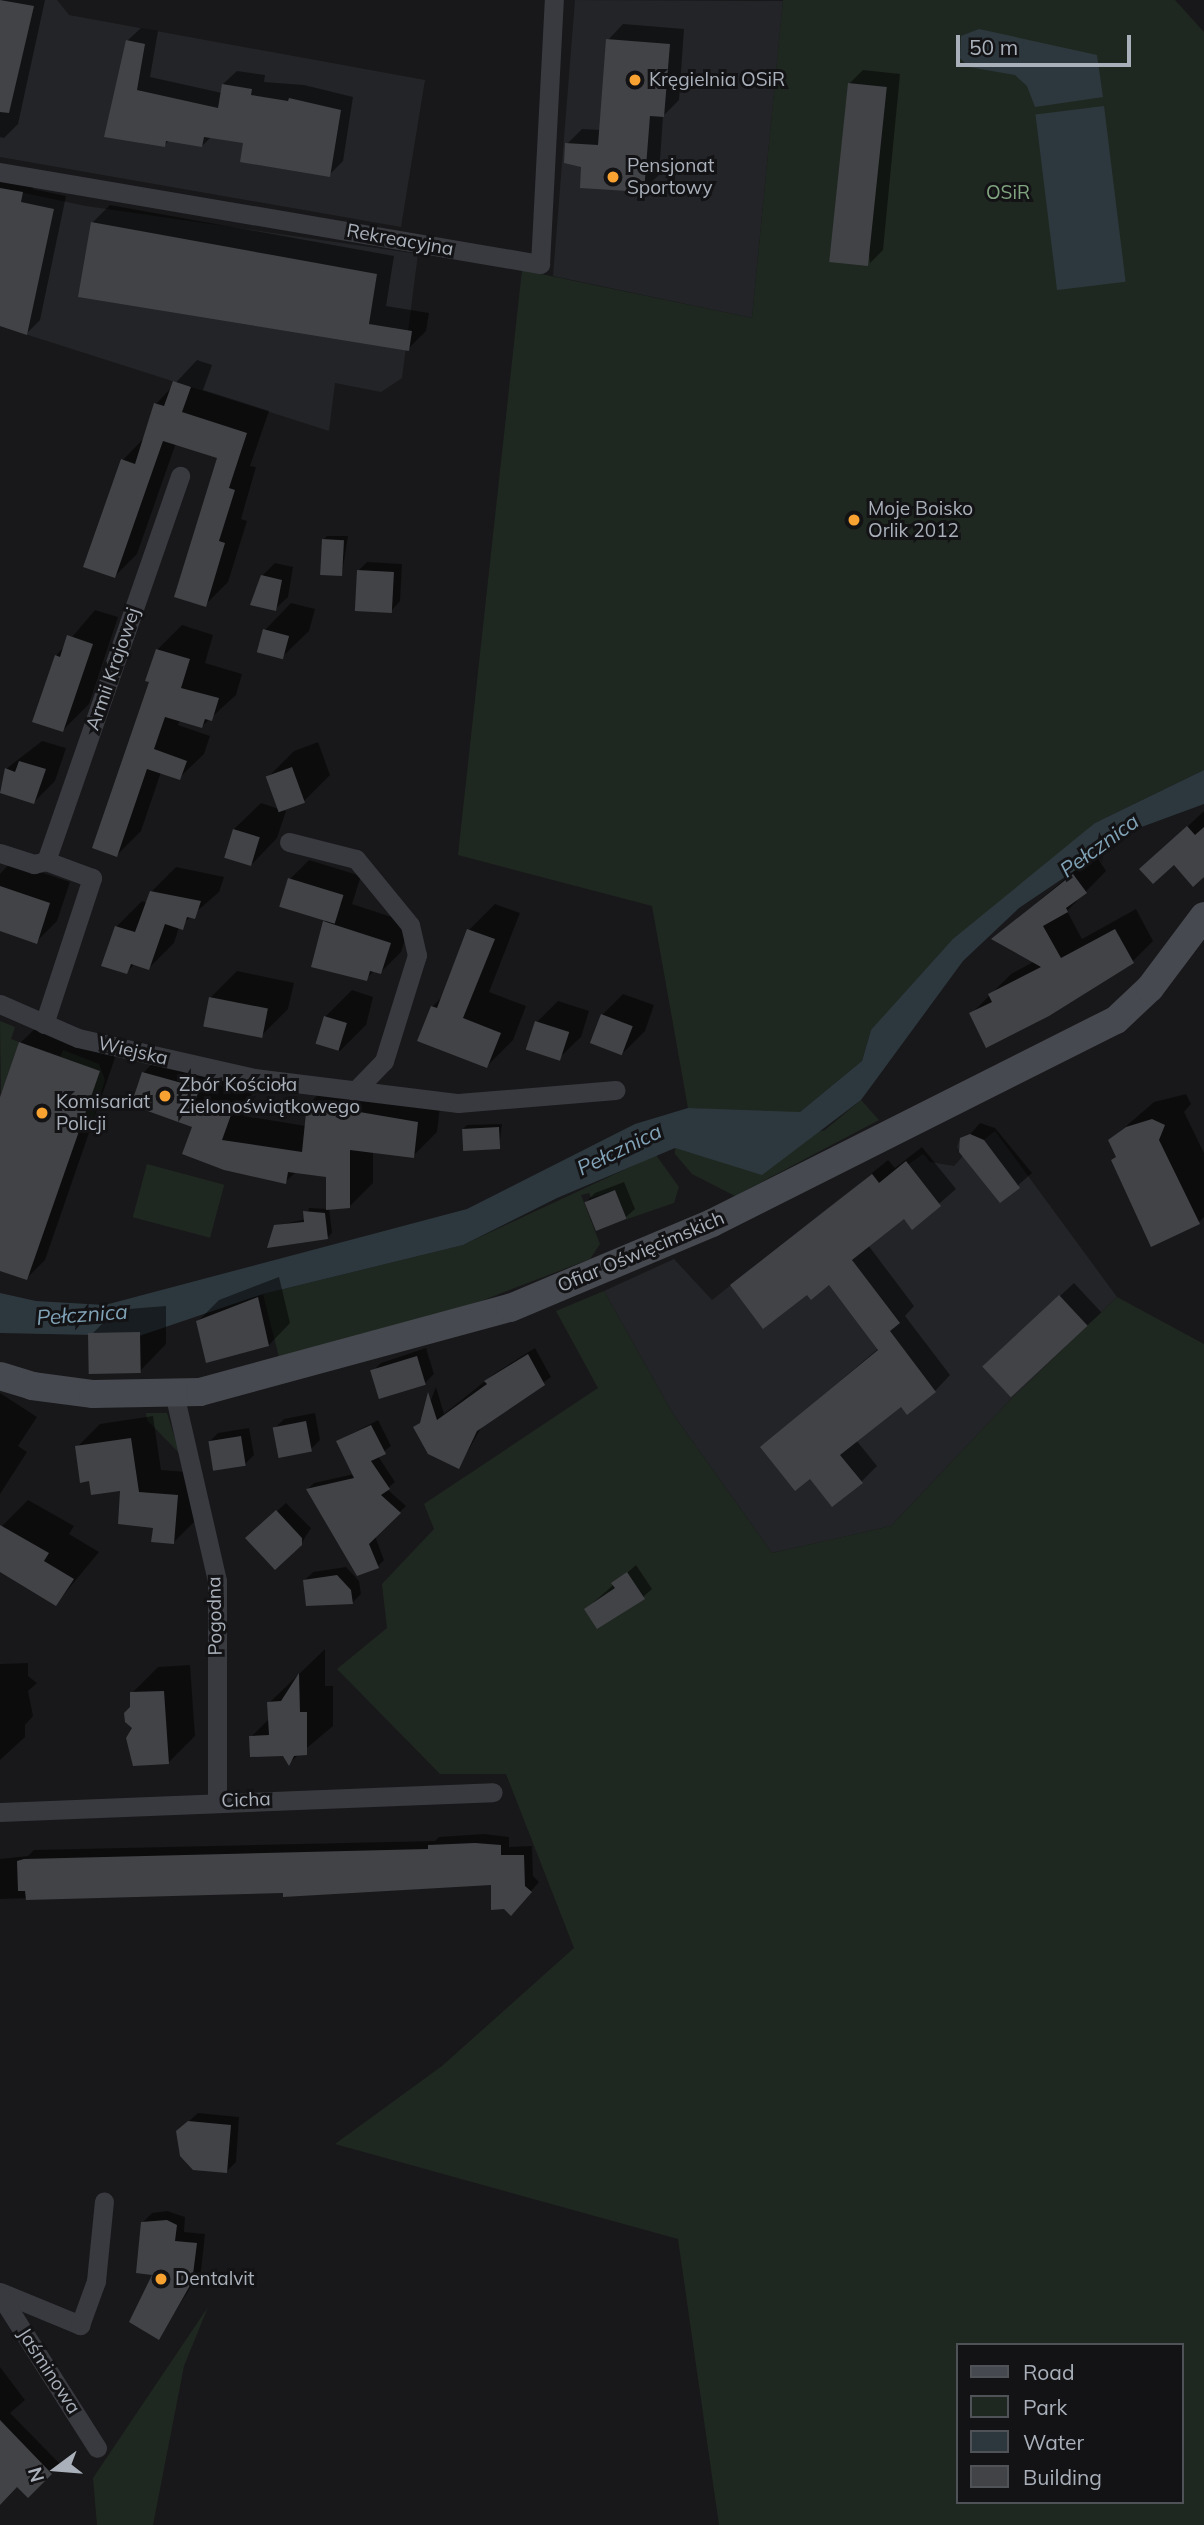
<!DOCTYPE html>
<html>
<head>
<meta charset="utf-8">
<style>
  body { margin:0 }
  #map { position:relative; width:1204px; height:2525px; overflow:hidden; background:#18181a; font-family:Mulish,sans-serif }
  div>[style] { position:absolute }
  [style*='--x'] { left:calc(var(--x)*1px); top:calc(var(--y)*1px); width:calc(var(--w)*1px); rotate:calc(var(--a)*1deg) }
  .built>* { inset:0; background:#232427 }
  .green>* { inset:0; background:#1f2820; transform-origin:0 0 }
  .water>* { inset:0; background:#2d383e; transform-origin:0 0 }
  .shadow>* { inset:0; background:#0007; transform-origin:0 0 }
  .building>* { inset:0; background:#424347; transform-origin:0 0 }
  .street>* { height:19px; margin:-9.5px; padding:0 9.5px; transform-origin:9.5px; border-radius:9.5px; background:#383a3f }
  .secondary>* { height:28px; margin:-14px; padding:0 14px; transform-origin:14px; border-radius:14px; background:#46494f }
  .dots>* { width:19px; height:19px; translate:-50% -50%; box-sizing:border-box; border:4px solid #131315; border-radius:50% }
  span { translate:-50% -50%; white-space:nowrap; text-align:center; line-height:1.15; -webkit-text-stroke:6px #131315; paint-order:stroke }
  .poi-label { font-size:19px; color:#a9b0ba }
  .left { translate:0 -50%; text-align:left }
  .park-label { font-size:19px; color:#81a580 }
  .street-label { font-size:19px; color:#a9b0ba }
  .water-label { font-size:21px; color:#80a2b6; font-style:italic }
  .legend { position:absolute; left:956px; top:2343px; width:228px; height:161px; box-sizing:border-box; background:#131315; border:2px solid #4f5257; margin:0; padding:9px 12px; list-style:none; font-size:21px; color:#a9b0ba }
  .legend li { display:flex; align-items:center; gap:14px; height:35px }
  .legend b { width:35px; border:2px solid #4f5257 }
  .north { position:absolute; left:21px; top:2434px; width:70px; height:70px; -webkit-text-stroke:5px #131315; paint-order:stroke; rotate:254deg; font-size:19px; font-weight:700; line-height:28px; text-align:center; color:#a9b0ba }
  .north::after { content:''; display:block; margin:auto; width:24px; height:32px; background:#a9b0ba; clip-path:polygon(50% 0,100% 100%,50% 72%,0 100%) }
  .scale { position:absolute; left:956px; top:35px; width:175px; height:32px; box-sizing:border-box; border:4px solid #a9b0ba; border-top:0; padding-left:9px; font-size:21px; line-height:24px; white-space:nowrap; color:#a9b0ba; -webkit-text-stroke:5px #131315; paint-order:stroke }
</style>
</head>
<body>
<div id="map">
  <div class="built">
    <i style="clip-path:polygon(0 0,57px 0,69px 15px,425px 80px,401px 227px,0 157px)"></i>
    <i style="clip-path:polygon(575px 0,783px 1px,752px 318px,553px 276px)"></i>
    <i style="clip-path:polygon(0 188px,86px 206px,418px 254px,402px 378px,381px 392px,335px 383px,329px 431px,0 326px)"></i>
    <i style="clip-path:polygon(995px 1131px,1117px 1297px,1011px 1399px,891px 1526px,772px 1553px,673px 1414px,604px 1291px,674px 1259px,712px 1300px,872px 1173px,881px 1184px,923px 1154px,930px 1162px,954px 1166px,963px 1156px,957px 1147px,960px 1138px,970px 1134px,980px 1143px)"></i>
  </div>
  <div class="green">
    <i style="clip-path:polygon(783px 0,1175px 0,1204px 32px,1204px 770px,1095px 823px,871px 1030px,862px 1061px,800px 1112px,750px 1112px,688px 1108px,652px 906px,458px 855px,522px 270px,752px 318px)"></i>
    <i style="clip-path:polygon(0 1021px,15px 1027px,11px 1039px,19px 1042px,1px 1094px)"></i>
    <i style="clip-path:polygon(63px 1050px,99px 1064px,105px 1080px,91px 1126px,84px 1131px,79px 1130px,99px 1071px,60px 1057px)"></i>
    <i style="clip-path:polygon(861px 1100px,879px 1120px,735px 1196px,692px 1174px,675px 1154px,675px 1148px,702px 1156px,825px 1130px)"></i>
    <i style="clip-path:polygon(656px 1155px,679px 1187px,674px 1203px,610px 1225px,627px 1219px,615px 1190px,591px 1198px,589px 1193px,581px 1195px,600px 1244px,590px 1259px,481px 1301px,280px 1361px,263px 1294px,463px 1245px)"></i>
    <i style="left:147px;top:1164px;width:80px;height:55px;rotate:15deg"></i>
    <i style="clip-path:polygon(evenodd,604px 1291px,673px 1414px,772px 1553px,891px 1526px,1011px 1399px,1117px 1297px,1204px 1344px,1204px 2525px,719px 2525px,678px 2239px,335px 2144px,442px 2066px,574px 1948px,506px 1774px,440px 1774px,337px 1669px,387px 1628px,382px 1584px,434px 1529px,424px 1504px,598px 1388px,556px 1311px,604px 1291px,957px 2345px,1181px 2345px,1181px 2502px,957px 2502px,957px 2345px)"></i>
    <i style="clip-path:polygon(146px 1413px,167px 1413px,180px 1454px,147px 1420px)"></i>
    <i style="clip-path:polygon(208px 2307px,184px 2366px,153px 2525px,97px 2525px,93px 2478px)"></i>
  </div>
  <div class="water">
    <i style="clip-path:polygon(979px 29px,1097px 55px,1103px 97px,1035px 107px,1027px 86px,1015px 75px,969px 67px,960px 58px,961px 36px)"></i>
    <i style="left:1104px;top:106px;width:177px;height:69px;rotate:83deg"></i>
    <i style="clip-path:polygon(1204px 770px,1204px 804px,1136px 829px,1019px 908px,963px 961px,861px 1100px,762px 1175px,675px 1148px,557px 1198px,463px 1245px,263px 1294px,139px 1336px,0 1333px,0 1293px,36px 1301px,105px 1305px,467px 1209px,635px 1124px,688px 1108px,800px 1112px,862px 1061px,871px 1030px,953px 939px,1095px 823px)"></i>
  </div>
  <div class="shadow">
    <i style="clip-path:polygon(0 0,45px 0,18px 124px,4px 138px,0 137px)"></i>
    <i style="clip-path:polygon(623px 24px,684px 29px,679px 100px,663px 116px,659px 175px,643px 190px,583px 166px,567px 144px,582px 129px,601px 130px,608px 40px)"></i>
    <i style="clip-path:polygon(141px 28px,158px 31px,150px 77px,222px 93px,223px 84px,237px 71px,265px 75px,264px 82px,304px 85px,353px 97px,343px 161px,329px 175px,245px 142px,211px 137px,202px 146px,170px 140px,164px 145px,106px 136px,127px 41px)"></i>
    <i style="clip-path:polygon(863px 70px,900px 74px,883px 250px,870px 263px,849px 84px)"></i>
    <i style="clip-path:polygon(0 178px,35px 179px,33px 189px,66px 196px,40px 320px,27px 333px,0 324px)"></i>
    <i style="clip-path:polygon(110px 205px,394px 256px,386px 306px,429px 313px,426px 331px,408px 349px,92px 223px)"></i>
    <i style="clip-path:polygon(197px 360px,212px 365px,203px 390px,269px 411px,250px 466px,256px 467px,241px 519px,247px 521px,228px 582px,205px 605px,219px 457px,176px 443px,137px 554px,115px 576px,123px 460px,145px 437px,156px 404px)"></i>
    <i style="clip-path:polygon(327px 536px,348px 536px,342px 574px,323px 540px)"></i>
    <i style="clip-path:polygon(367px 562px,402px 564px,400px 601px,392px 610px,358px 571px)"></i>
    <i style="clip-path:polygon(275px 563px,293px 567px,288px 597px,275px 609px,262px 576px)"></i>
    <i style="clip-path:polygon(291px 603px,315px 609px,309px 631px,282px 657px,265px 630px)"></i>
    <i style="clip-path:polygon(95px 610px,118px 617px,89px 704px,63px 730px,56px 656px)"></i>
    <i style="clip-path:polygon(182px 625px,213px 635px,205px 663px,242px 674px,236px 695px,202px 726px,180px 719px,178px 725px,210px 736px,204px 754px,179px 778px,161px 772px,141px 831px,117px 855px,157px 650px)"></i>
    <i style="clip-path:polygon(42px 741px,66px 748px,55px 781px,34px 802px,0 791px,6px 769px)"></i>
    <i style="clip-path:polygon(318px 742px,330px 775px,304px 801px,282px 810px,286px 811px,277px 838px,251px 865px,226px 857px,234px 829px,261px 803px,279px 809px,268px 777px,294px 751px)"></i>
    <i style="clip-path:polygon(1204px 811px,1204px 875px,1174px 863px,1142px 869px)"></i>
    <i style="clip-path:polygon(1095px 854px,1106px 871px,1067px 911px,1082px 939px,1136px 909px,1153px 941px,1133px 961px,971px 1014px,1011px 974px,1035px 961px,994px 938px)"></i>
    <i style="clip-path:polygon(309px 860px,361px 876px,352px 904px,410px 923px,401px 952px,381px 972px,374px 971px,366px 979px,325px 922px,328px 919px,290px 879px)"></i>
    <i style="clip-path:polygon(11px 862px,70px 882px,57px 921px,36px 942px,0 929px,0 874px)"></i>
    <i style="clip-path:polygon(176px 867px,224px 877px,219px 892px,179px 927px,174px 943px,149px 968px,135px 964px,126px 972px,103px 965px,117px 926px,142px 901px,147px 903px,151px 892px)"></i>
    <i style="clip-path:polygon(495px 904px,520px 913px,489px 992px,526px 1006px,513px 1040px,487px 1066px,432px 1007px,444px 995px,469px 930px)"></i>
    <i style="clip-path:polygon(237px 971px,294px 983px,288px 1009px,261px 1036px,210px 998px)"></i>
    <i style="clip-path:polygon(352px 990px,373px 997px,366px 1025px,340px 1051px,317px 1043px,326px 1016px)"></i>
    <i style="clip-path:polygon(623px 994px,654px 1005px,645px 1031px,624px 1052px,602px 1015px)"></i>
    <i style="clip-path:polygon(558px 1001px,589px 1011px,581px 1037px,559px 1058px,537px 1022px)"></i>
    <i style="clip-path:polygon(39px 1025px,117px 1052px,45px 1260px,27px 1278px,0 1269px,0 1102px,20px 1043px)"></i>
    <i style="clip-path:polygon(167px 1049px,217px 1078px,253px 1091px,244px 1116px,306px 1126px,309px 1104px,332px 1080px,441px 1098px,437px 1132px,413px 1156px,373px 1151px,373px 1183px,349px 1207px,329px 1208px,332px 1233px,328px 1237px,275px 1226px,306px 1219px,309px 1208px,328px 1209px,327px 1176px,296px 1172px,285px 1182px,194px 1126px,143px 1073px)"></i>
    <i style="clip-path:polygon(1186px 1094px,1191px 1104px,1184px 1112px,1204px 1153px,1204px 1217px,1199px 1222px,1117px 1156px,1110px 1140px,1154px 1102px)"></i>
    <i style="clip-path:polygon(980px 1123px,995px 1128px,1032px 1173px,1000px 1201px,959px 1147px)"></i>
    <i style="clip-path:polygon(502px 1124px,499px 1148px,463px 1129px,467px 1125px)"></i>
    <i style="clip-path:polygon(922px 1147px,956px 1189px,912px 1227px,904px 1217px,868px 1245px,914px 1306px,905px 1316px,950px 1375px,935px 1391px,901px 1404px,856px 1440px,877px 1466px,861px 1482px,762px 1447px,879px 1348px,830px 1282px,807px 1293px,733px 1286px,888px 1160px,895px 1168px)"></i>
    <i style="clip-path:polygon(624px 1182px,635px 1209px,626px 1217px,586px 1202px,595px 1193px)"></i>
    <i style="clip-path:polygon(279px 1277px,290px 1323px,269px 1345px,198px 1321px,219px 1300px)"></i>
    <i style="left:1074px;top:1283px;width:40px;height:123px;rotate:47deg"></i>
    <i style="clip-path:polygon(166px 1306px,166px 1344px,140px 1371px,90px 1336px,116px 1310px)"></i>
    <i style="clip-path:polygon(426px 1348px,434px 1374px,425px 1383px,372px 1372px,381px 1363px)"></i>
    <i style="clip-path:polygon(535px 1348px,551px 1377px,482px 1426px,459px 1467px,415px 1428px,423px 1420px,436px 1387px,444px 1414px,494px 1374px)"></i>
    <i style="clip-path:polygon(0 1393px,37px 1417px,18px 1446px,27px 1452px,0 1494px)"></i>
    <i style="clip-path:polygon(315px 1413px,320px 1440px,311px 1449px,275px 1428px,284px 1419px)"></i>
    <i style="clip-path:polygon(153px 1416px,161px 1470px,200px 1473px,197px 1519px,174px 1542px,77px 1447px,100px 1424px)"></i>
    <i style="clip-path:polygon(378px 1420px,391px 1446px,378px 1456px,395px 1482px,387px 1489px,406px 1506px,375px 1536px,384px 1560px,378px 1566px,308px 1489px,314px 1483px,354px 1474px,338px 1441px)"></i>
    <i style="clip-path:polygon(249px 1428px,254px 1455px,245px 1464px,209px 1442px,218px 1433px)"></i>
    <i style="clip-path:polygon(28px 1500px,74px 1526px,69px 1534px,99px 1552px,56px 1604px,0 1570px,0 1528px)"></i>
    <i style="clip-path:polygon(286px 1503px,311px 1528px,301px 1544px,256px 1530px)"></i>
    <i style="clip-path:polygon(636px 1565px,652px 1589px,643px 1597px,586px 1609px)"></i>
    <i style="clip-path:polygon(346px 1567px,359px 1581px,361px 1594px,352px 1603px,304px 1581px,313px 1572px)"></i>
    <i style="clip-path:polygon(325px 1649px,325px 1686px,333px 1686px,333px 1726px,289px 1763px,284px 1754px,251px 1737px,270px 1718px,269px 1703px)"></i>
    <i style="clip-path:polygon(28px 1663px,28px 1676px,37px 1683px,28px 1691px,33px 1716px,25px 1725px,25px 1737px,0 1760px,0 1664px)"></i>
    <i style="clip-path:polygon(190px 1665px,195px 1736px,168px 1763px,135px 1727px,132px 1693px,158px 1667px)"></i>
    <i style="clip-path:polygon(484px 1834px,509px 1837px,509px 1847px,532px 1846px,533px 1876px,539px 1882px,520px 1904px,493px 1883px,0 1899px,0 1859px,28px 1856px,34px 1850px,435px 1841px,439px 1837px)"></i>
    <i style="clip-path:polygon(198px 2113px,239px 2117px,236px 2162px,227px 2171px,187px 2123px)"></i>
    <i style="clip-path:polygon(167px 2211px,185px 2217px,184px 2232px,205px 2234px,201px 2271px,159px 2337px,154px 2273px,143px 2222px,152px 2213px)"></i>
    <i style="clip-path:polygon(0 2367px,25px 2400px,10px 2413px,60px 2464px,28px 2496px,17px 2485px,0 2498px)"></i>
  </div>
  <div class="building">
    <i style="clip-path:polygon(0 0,34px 6px,9px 113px,0 112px)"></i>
    <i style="clip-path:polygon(606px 39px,670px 44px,664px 117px,650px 116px,644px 192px,580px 188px,581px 167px,564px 163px,565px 143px,598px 145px)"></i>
    <i style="clip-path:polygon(126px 40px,145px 44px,137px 90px,218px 108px,222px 84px,252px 89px,251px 95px,288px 101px,289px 98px,341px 110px,330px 177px,240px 162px,243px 143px,204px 137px,202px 147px,166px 141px,165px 147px,104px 137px)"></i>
    <i style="left:848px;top:83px;width:39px;height:180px;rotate:6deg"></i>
    <i style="clip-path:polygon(0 188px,23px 192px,21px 202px,54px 209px,27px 335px,0 326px)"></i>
    <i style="clip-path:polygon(91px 222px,377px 274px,369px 324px,412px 331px,409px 351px,78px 297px)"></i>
    <i style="clip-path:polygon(173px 381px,191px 387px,182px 412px,247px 433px,229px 488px,235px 490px,219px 541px,225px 543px,206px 607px,174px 597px,217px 458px,163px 441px,115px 578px,83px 567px,121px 459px,135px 464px,154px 403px,164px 406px)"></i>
    <i style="left:322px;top:539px;width:22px;height:36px;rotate:3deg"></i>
    <i style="left:357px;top:570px;width:37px;height:41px;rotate:3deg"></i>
    <i style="clip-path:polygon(261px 575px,282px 580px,276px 611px,250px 605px)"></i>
    <i style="left:263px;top:629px;width:27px;height:24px;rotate:15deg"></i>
    <i style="clip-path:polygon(67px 635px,93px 644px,63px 732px,32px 722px,55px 655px,60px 657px)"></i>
    <i style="clip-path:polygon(156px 649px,190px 659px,181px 688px,219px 698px,212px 721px,205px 719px,202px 728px,165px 717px,154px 749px,187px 761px,180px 780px,147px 769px,117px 857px,92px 848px,149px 682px,145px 681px)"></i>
    <i style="clip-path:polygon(19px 761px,46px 769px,34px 804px,0 793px,5px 768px,15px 772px)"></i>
    <i style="left:292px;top:767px;width:38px;height:28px;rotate:70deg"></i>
    <i style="clip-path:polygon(1187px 826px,1195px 835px,1204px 827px,1204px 877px,1193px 887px,1174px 865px,1153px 884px,1139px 869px)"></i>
    <i style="left:233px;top:829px;width:28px;height:30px;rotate:17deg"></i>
    <i style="clip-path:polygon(1073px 874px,1087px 893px,1066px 908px,1068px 912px,1043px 926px,1061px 958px,1115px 929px,1134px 963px,1049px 1016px,986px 1048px,969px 1013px,992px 1002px,988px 994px,1041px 967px,991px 939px)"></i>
    <i style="left:288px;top:878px;width:58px;height:30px;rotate:17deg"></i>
    <i style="clip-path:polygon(0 886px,50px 903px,37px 944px,0 931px)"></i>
    <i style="clip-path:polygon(150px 891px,201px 901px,195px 919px,187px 917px,183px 930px,165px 924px,149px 970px,131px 964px,127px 974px,101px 966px,115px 926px,135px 932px)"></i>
    <i style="clip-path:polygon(323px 921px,391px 943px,381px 974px,370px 971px,367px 981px,311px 967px)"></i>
    <i style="clip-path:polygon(467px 929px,495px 939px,463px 1018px,501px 1033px,487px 1068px,417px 1041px,431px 1006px,437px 1008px)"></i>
    <i style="left:209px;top:997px;width:60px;height:30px;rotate:11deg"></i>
    <i style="left:601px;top:1014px;width:34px;height:31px;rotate:21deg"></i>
    <i style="left:324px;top:1016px;width:24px;height:29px;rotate:17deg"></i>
    <i style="left:535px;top:1021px;width:36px;height:30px;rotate:18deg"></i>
    <i style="clip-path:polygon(19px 1042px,100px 1071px,27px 1280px,0 1271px,0 1097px)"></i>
    <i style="clip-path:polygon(142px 1072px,200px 1088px,195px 1101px,231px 1115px,222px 1140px,302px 1152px,307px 1103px,418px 1122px,414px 1158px,350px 1150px,350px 1208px,326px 1210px,326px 1177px,288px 1172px,286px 1184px,224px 1170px,182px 1154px,192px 1127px,131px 1105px)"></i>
    <i style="clip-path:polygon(1152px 1119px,1165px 1125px,1159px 1140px,1200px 1224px,1151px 1247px,1111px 1160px,1116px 1157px,1108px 1140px,1126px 1127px)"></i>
    <i style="left:499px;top:1127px;width:22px;height:37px;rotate:87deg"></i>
    <i style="clip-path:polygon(970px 1134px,984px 1140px,1020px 1188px,1000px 1203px,959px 1152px,960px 1138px)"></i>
    <i style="clip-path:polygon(906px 1161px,941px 1206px,912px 1230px,904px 1219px,852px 1260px,900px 1323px,890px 1331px,936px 1392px,907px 1415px,901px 1407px,840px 1455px,863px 1483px,832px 1507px,810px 1479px,795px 1491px,760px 1447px,878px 1350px,829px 1285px,811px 1300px,807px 1295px,763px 1329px,730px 1285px,872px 1174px,879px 1183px)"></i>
    <i style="left:615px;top:1190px;width:31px;height:33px;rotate:68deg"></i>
    <i style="clip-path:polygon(303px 1211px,325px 1213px,328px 1239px,267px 1248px,274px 1225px,304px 1222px)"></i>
    <i style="left:1059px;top:1295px;width:42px;height:105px;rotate:47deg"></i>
    <i style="clip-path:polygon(258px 1297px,269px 1346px,206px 1363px,196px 1321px)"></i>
    <i style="left:140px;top:1332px;width:41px;height:52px;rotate:89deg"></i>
    <i style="clip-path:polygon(528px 1354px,545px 1385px,477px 1431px,459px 1469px,428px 1454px,413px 1427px,420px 1423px,428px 1392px,437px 1420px,487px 1384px,484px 1381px)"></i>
    <i style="left:417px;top:1356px;width:30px;height:49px;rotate:73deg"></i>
    <i style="left:306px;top:1421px;width:31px;height:34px;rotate:79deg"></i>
    <i style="clip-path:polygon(371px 1425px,386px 1454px,371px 1461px,390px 1489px,381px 1495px,401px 1513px,369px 1544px,379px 1568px,357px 1576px,306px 1489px,354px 1478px,336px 1441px)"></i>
    <i style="left:241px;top:1436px;width:30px;height:33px;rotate:81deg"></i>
    <i style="clip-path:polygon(131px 1438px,139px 1492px,178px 1495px,174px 1544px,151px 1542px,153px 1528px,118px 1524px,120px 1491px,91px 1495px,89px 1481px,80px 1483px,75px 1446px)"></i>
    <i style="clip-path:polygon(276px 1510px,302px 1538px,302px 1545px,275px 1570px,245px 1538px)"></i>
    <i style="clip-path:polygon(0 1525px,49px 1553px,44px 1561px,74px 1579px,56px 1606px,0 1572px)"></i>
    <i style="clip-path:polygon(627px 1572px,645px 1599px,597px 1629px,584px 1609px,615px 1588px,611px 1583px)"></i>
    <i style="clip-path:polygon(337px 1575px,351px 1590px,353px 1604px,306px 1606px,303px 1580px)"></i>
    <i style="clip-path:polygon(299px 1673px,300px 1712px,307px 1712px,307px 1755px,294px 1756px,289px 1766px,283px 1756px,250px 1757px,249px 1736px,269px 1735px,267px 1702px,281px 1701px)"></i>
    <i style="clip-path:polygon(164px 1691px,169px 1764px,133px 1766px,126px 1738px,132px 1728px,125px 1722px,124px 1713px,130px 1707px,130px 1692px)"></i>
    <i style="clip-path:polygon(475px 1843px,501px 1845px,501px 1855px,524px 1855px,525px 1886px,532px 1892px,511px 1916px,504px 1909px,491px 1910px,491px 1885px,283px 1897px,283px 1893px,26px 1900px,25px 1891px,18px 1891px,17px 1861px,24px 1859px,428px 1849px,428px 1845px)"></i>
    <i style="clip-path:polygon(188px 2121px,231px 2125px,227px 2173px,193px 2170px,180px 2156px,176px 2131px)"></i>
    <i style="clip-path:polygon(167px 2220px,177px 2225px,175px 2241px,197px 2243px,192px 2282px,159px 2340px,129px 2322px,152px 2275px,136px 2273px,141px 2222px)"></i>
    <i style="clip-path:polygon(0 2420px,52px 2474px,28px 2498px,17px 2487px,0 2505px)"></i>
  </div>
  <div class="street">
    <i style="--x:0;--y:172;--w:548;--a:9.67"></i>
    <i style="--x:540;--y:264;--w:264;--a:-87"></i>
    <i style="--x:289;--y:842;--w:69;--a:14.2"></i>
    <i style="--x:356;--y:859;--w:85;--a:50.7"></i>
    <i style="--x:410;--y:925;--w:31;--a:77"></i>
    <i style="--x:417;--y:955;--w:111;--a:107.3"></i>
    <i style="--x:384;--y:1061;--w:42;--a:134"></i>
    <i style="--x:0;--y:853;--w:36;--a:18"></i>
    <i style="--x:34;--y:864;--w:12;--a:-14"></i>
    <i style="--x:0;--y:1004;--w:85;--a:23.6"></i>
    <i style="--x:78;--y:1038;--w:180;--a:12.8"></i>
    <i style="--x:254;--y:1078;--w:206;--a:7"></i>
    <i style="--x:458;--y:1103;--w:158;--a:-4.7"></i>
    <i style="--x:44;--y:1024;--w:154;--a:-71.8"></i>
    <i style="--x:92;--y:878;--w:49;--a:-159.7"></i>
    <i style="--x:46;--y:861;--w:408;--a:-70.8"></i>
    <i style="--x:174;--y:1393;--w:193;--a:77.1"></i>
    <i style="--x:217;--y:1581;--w:220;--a:90"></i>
    <i style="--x:0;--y:1812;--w:493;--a:-2.3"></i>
    <i style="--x:0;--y:2292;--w:87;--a:22.4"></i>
    <i style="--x:80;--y:2325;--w:47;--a:-70"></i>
    <i style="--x:96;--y:2281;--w:80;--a:-84.3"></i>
    <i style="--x:0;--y:2295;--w:181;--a:57.6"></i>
  </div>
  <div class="secondary">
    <i style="--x:0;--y:1376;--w:34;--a:17"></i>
    <i style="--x:32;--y:1386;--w:62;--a:7.5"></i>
    <i style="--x:93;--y:1394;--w:107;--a:-1.1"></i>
    <i style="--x:200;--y:1392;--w:321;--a:-15.2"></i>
    <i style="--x:510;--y:1308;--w:219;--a:-22.8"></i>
    <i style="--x:712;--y:1223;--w:452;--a:-26.7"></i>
    <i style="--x:1116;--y:1020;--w:47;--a:-43.3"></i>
    <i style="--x:1150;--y:988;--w:90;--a:-53.1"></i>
  </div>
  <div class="dots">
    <i style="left:635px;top:80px;background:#f8a231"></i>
    <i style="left:613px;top:177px;background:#f8a231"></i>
    <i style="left:854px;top:520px;background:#f8a231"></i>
    <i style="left:165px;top:1096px;background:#f8a231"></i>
    <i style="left:42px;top:1113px;background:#f8a231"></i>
    <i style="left:161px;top:2279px;background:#f8a231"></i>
  </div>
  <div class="poi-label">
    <span class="left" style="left:649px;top:80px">Kręgielnia OSiR</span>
    <span class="left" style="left:627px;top:177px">Pensjonat<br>Sportowy</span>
    <span class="left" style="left:868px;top:520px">Moje Boisko<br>Orlik 2012</span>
    <span class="left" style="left:179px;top:1096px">Zbór Kościoła<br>Zielonoświątkowego</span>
    <span class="left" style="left:56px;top:1113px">Komisariat<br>Policji</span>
    <span class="left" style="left:175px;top:2279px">Dentalvit</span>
  </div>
  <div class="park-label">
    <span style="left:1008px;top:193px">OSiR</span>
  </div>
  <div class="street-label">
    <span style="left:400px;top:240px;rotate:10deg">Rekreacyjna</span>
    <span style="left:113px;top:669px;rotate:-71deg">Armii Krajowej</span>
    <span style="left:133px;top:1051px;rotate:13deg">Wiejska</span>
    <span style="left:641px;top:1252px;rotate:-23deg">Ofiar Oświęcimskich</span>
    <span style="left:215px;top:1616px;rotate:-91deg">Pogodna</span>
    <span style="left:246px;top:1800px;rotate:-2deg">Cicha</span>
    <span style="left:49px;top:2371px;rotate:57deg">Jaśminowa</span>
  </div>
  <div class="water-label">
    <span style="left:1099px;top:845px;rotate:-36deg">Pełcznica</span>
    <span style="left:619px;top:1149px;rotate:-26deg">Pełcznica</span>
    <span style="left:82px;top:1314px;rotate:-4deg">Pełcznica</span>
  </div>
  <ul class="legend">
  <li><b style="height:9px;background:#46494f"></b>Road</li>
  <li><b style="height:19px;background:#1f2820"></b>Park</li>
  <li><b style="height:19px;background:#2d383e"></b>Water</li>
  <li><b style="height:19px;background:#424347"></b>Building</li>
  </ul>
  <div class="north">N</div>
  <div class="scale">50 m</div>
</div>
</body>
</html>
